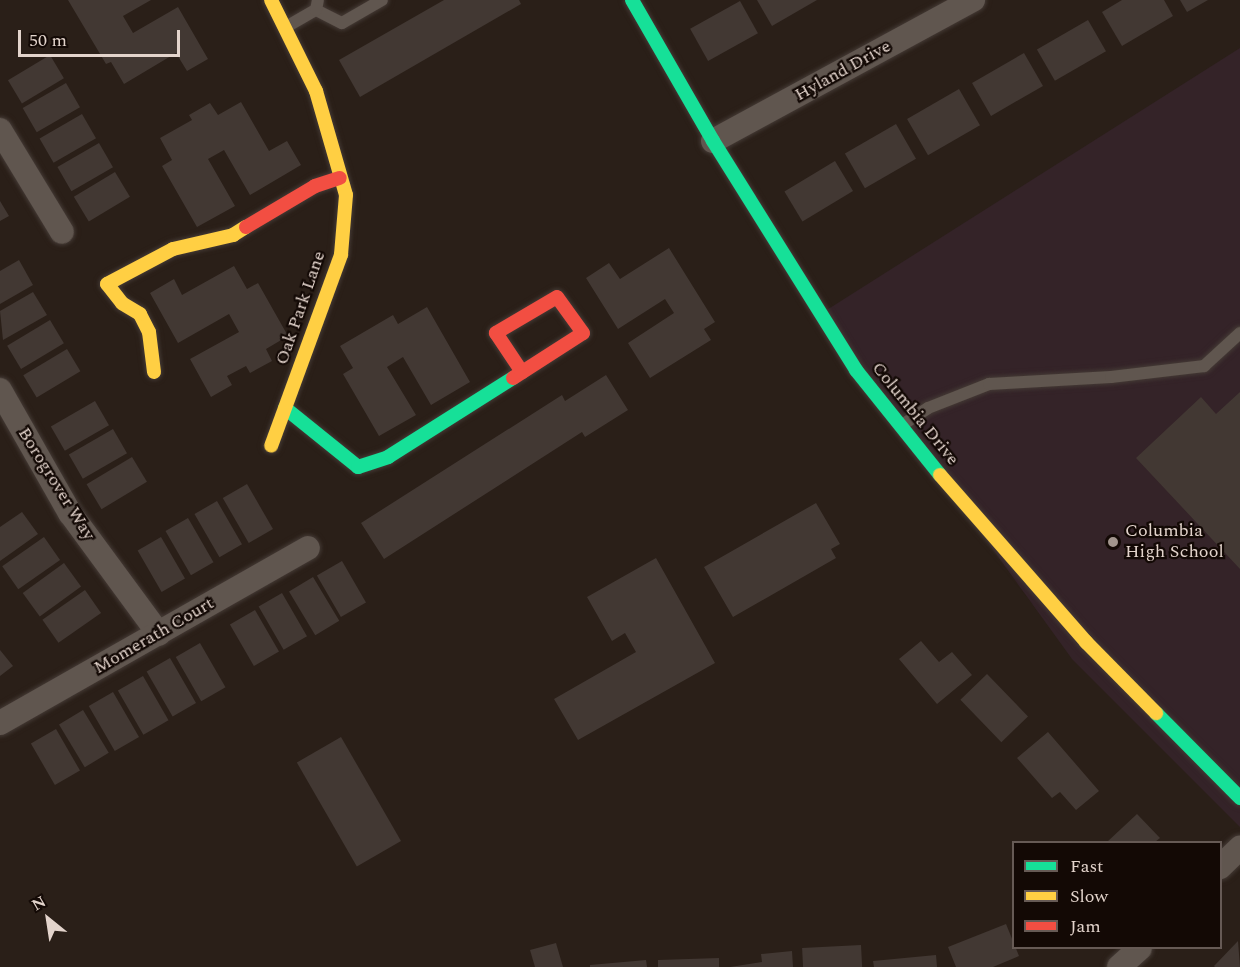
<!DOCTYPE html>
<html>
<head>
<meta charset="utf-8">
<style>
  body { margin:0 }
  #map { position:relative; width:1240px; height:967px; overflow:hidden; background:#2a1f18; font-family:Spectral,serif }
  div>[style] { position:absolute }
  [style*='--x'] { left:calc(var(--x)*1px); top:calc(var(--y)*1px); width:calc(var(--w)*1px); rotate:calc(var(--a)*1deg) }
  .education>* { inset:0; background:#342328 }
  .building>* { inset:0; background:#423833; transform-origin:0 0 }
  .roads { filter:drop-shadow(0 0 2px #443a35) drop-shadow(0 0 2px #443a35) }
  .lane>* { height:12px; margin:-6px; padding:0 6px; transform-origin:6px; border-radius:6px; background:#60564f }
  .street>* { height:24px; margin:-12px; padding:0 12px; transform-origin:12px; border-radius:12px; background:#60564f }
  .fast>* { height:14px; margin:-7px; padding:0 7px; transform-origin:7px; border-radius:7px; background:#16e098 }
  .slow>* { height:14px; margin:-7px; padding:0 7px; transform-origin:7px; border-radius:7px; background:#ffcf43 }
  .jam>* { height:14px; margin:-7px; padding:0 7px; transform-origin:7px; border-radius:7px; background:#f24e42 }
  .dots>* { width:16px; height:16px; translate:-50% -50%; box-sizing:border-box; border:3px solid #130905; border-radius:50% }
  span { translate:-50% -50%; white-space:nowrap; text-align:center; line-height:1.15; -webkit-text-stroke:4.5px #130905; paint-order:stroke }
  .street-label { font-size:18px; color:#e3d4cc }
  .poi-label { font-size:18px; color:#e3d4cc }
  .left { translate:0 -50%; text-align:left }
  .legend { position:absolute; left:1012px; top:841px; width:210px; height:108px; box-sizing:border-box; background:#130905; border:2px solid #665a55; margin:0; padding:8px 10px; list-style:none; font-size:18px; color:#e3d4cc }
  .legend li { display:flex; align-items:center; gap:12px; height:30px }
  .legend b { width:30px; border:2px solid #665a55 }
  .north { position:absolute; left:18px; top:889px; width:60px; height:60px; -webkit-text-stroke:4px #130905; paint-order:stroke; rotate:330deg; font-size:16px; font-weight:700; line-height:24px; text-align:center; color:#e3d4cc }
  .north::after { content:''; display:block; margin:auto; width:21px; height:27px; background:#e3d4cc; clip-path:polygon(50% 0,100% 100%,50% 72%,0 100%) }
  .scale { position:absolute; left:18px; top:30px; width:162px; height:27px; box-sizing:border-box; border:3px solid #e3d4cc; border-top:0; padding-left:8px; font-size:18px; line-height:21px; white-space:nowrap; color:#e3d4cc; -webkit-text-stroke:4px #130905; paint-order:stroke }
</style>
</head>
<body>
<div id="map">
  <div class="education">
    <i style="clip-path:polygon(1240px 48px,1240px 827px,1072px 659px,822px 313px)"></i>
  </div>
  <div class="building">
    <i style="clip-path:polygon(68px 0,151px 0,123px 16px,133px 33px,178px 7px,208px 59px,187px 71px,176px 53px,124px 84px,111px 62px,106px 64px)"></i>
    <i style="clip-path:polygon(444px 0,519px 0,521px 4px,360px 97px,339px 60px)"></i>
    <i style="clip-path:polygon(757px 0,817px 0,772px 26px)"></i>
    <i style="clip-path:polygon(1122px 0,1164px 0,1173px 16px,1122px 46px,1102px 12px)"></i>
    <i style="clip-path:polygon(1180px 0,1208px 0,1187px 12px)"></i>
    <i style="left:740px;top:1px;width:37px;height:57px;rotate:61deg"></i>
    <i style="left:1088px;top:20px;width:36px;height:59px;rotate:60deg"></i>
    <i style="left:1024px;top:53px;width:38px;height:60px;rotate:60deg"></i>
    <i style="left:50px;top:55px;width:27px;height:49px;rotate:59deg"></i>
    <i style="left:66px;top:83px;width:28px;height:50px;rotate:60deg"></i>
    <i style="left:959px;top:89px;width:42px;height:60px;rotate:60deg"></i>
    <i style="clip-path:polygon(241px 102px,269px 151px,287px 141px,301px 165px,250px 195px,224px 150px,208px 159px,235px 206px,197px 227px,162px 166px,172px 160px,160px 138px,192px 120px,189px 115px,210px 103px,218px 115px)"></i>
    <i style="left:82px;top:114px;width:28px;height:49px;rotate:60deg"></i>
    <i style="left:896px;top:124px;width:40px;height:59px;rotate:60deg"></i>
    <i style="left:99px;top:143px;width:28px;height:48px;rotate:60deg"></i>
    <i style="left:835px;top:161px;width:35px;height:59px;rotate:59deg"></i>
    <i style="left:115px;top:172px;width:29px;height:48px;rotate:59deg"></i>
    <i style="clip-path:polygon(0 201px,9px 216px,0 221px)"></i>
    <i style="clip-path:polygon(669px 248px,715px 322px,704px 329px,711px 340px,650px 378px,628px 343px,674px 313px,665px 299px,618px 329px,586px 278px,609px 263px,620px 279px)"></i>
    <i style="clip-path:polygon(19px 260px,33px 285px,0 304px,0 271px)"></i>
    <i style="clip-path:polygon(234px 266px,247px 289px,258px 283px,288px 336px,266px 349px,272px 361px,250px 373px,246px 366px,227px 376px,232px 385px,211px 397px,190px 359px,239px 332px,229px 314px,178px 343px,150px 293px,174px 279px,182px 295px)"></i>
    <i style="clip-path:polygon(33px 292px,47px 315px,3px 340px,0 311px)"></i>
    <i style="clip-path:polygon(427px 307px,470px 382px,431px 405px,403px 357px,387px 367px,416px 415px,379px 436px,343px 374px,353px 368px,340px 346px,393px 315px,398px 324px)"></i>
    <i style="left:50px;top:320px;width:27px;height:50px;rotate:59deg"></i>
    <i style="left:67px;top:349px;width:26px;height:51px;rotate:59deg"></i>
    <i style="clip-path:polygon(606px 375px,628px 410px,585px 437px,582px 432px,384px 559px,361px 523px,562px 395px,565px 401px)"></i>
    <i style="clip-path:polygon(1240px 392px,1240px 569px,1136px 458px,1201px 397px,1216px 414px)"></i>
    <i style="left:95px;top:401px;width:28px;height:51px;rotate:60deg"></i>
    <i style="left:113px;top:429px;width:28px;height:51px;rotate:60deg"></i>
    <i style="left:132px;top:457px;width:29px;height:53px;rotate:59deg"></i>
    <i style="left:247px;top:484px;width:52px;height:28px;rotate:60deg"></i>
    <i style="left:217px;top:501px;width:50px;height:26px;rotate:60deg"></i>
    <i style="clip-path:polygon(816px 503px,840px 544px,831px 549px,836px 558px,733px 617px,704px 567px)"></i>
    <i style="clip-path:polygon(22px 512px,38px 534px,0 561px,0 527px)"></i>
    <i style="left:188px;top:518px;width:51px;height:26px;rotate:60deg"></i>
    <i style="left:44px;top:537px;width:28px;height:51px;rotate:55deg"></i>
    <i style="left:161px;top:537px;width:48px;height:27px;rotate:60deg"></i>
    <i style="clip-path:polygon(656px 558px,715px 663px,578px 740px,554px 699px,636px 652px,625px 633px,612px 641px,587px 597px)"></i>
    <i style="left:342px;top:561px;width:48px;height:29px;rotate:60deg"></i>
    <i style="left:64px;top:563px;width:29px;height:51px;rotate:54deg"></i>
    <i style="left:313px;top:577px;width:51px;height:28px;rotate:59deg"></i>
    <i style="left:85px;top:590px;width:28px;height:52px;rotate:55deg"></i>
    <i style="left:282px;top:593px;width:50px;height:27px;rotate:60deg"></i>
    <i style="left:255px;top:610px;width:48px;height:29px;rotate:60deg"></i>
    <i style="clip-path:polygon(921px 641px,939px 662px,952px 652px,972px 675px,937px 704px,899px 659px)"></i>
    <i style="left:200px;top:643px;width:51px;height:28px;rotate:60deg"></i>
    <i style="clip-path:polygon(0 650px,13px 666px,0 676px)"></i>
    <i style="left:170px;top:658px;width:52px;height:27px;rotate:60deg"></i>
    <i style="left:987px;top:674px;width:59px;height:37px;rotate:46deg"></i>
    <i style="left:143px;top:676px;width:51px;height:29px;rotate:60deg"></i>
    <i style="left:113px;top:692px;width:52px;height:28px;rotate:60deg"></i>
    <i style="left:83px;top:710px;width:50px;height:28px;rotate:59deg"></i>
    <i style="left:56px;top:729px;width:48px;height:29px;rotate:60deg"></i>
    <i style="clip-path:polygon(1048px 732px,1099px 791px,1076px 810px,1060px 792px,1052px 798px,1017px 758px)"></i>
    <i style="left:341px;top:737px;width:120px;height:51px;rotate:60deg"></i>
    <i style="clip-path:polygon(1137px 814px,1160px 838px,1155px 842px,1107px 842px)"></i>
    <i style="clip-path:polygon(1006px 924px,1019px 956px,993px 967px,956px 967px,948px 947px)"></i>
    <i style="clip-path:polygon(1238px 941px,1240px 967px,1215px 967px,1214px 966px)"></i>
    <i style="clip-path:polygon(556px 943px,563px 967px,535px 967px,530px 950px)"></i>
    <i style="left:861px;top:945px;width:22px;height:59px;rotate:87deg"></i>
    <i style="clip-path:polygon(792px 951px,793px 967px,730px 967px,762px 962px,761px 954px)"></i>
    <i style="clip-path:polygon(936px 955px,937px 967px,874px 967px,873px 961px)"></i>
    <i style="clip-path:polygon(719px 958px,719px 967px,658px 967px,658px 960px)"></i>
    <i style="clip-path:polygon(646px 960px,647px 967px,590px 967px,590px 965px)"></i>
  </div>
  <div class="roads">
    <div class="lane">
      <i style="--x:316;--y:10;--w:29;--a:27"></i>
      <i style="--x:342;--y:23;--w:46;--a:-29.9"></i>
      <i style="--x:286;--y:27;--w:34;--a:-30"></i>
      <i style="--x:316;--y:10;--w:10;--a:-79"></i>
      <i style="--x:902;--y:425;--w:31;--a:-33"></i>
      <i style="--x:928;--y:408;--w:66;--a:-21.5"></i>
      <i style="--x:989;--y:384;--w:122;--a:-3.3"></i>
      <i style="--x:1111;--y:377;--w:94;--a:-6.7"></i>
      <i style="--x:1204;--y:366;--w:49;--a:-42.5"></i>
    </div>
    <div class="street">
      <i style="--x:0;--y:130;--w:119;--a:58.7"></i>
      <i style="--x:713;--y:141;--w:296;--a:-28.5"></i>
      <i style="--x:0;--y:390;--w:142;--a:60.4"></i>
      <i style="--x:70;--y:513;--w:150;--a:53.7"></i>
      <i style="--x:0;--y:723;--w:354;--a:-29.6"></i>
      <i style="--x:1220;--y:867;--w:28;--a:-44"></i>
      <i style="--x:1119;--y:967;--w:28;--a:-42"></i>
    </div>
    <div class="fast">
      <i style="--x:632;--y:0;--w:163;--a:60.1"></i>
      <i style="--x:713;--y:141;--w:270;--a:58"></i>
      <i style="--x:856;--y:370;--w:134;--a:51.3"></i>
      <i style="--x:285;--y:408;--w:94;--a:38.9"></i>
      <i style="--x:358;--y:467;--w:32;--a:-18"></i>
      <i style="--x:388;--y:457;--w:148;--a:-32.3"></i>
      <i style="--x:1156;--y:713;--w:120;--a:45.3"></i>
    </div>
    <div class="slow">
      <i style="--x:271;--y:0;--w:102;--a:63.7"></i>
      <i style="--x:316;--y:91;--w:108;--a:73.9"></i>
      <i style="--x:346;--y:195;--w:60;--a:94.8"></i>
      <i style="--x:341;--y:255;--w:203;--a:110.1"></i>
      <i style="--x:154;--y:372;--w:40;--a:-97.1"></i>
      <i style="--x:149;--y:332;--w:20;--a:-117"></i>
      <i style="--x:140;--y:314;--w:21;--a:-149"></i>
      <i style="--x:122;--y:303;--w:24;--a:-128"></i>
      <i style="--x:107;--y:284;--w:75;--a:-27.9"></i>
      <i style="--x:173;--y:249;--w:62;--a:-13.1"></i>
      <i style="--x:233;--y:235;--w:15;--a:-32"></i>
      <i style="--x:940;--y:475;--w:222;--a:48.8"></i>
      <i style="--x:1086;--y:642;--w:100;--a:45.4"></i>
    </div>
    <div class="jam">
      <i style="--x:246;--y:227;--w:80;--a:-30.7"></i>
      <i style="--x:315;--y:186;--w:26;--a:-18"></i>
      <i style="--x:513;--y:378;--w:83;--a:-32.7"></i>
      <i style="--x:583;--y:333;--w:44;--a:-125.8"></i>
      <i style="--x:557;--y:297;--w:71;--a:149.5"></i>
      <i style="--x:496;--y:333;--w:47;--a:56.3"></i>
    </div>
  </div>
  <div class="dots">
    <i style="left:1113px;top:542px;background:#a2958d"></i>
  </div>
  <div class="street-label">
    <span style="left:843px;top:71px;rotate:-29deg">Hyland Drive</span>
    <span style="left:301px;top:308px;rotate:-71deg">Oak Park Lane</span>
    <span style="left:915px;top:414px;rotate:51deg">Columbia Drive</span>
    <span style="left:56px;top:484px;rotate:58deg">Borogrover Way</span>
    <span style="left:154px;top:636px;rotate:-30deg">Momerath Court</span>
  </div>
  <div class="poi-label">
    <span class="left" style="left:1125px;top:542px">Columbia<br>High School</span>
  </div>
  <ul class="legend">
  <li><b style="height:8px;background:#16e098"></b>Fast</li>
  <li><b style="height:8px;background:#ffcf43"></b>Slow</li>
  <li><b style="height:8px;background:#f24e42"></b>Jam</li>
  </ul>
  <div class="north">N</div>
  <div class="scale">50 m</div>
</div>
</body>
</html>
